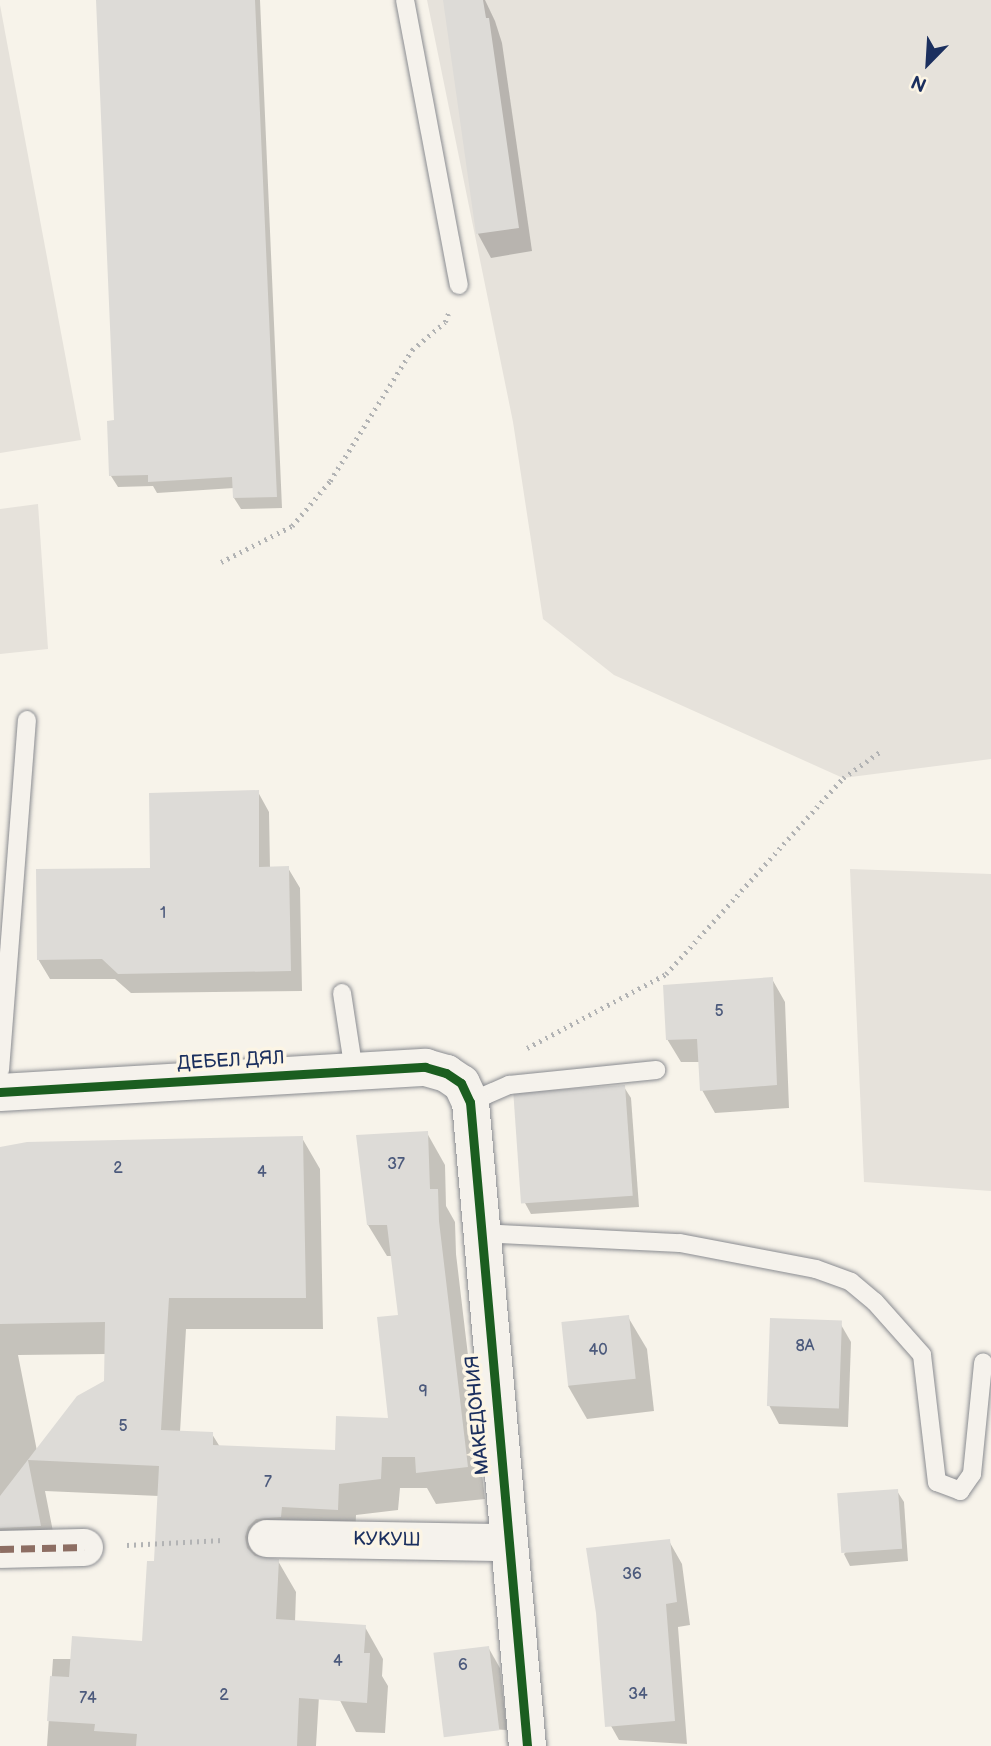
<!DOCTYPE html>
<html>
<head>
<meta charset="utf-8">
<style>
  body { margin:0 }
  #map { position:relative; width:991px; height:1746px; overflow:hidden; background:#f7f3ea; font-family:"Balsamiq Sans",sans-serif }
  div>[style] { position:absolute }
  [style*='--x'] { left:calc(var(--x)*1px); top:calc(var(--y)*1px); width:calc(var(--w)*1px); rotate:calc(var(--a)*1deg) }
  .green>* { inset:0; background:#e6e2db }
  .shadow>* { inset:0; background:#0003 }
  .building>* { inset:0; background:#dddbd7; transform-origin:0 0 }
  .path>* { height:4.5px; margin-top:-2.25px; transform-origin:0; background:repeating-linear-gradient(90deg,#b2b3b4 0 2px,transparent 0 7px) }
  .roads { filter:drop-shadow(0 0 2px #8a8c91) drop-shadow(0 0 2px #8a8c91) }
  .service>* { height:18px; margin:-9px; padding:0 9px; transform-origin:9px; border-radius:9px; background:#f5f2ec }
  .minor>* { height:37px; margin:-18.5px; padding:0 18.5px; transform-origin:18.5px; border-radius:18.5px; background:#f5f2ec }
  .quiet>* { height:7px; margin-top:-3.5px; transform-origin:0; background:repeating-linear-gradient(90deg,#8d6e63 0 14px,transparent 0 21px) }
  .cycleway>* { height:9px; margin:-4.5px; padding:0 4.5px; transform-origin:4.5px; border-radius:4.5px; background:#1b5e20 }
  span { translate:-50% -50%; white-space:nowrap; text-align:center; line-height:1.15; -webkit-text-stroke:7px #fcf5e5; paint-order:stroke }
  .number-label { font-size:16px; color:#4c5a7c }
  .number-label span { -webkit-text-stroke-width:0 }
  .street-label { font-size:19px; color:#1b2f5e }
  .north { position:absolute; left:893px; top:28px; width:70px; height:70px; -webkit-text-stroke:5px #fcf5e5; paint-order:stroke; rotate:204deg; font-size:19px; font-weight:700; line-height:28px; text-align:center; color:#1b2f5e }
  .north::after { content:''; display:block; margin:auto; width:24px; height:32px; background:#1b2f5e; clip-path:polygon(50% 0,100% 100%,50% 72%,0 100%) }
</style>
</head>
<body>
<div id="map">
  <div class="green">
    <i style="clip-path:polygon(427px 0,991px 0,991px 759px,843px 778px,614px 675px,543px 619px,513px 422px)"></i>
    <i style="clip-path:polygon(0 5px,81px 440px,0 453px)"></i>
    <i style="clip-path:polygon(38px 504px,48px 649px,0 654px,0 509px)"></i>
    <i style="clip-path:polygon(850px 869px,991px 874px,991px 1191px,864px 1182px)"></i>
  </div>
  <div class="shadow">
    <i style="clip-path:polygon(98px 0,260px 0,282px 508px,241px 509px,234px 498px,234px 488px,157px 493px,153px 486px,118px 487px,111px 476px,116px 422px)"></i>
    <i style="clip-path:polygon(445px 0,485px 0,495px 21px,502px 43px,532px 251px,491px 258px,478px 234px)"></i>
    <i style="clip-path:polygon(258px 792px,269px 812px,270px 868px,288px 868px,300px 888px,302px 991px,131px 993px,115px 979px,50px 979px,38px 959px)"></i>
    <i style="clip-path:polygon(772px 979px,785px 1002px,789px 1108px,715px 1113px,702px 1090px,700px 1062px,681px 1062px,667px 1039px)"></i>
    <i style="clip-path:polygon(624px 1087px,631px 1098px,639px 1207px,531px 1214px,525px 1203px)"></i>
    <i style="clip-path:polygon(evenodd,427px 1133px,445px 1165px,446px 1206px,455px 1222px,456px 1254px,485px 1499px,436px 1504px,427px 1488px,400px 1488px,398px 1510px,356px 1515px,355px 1541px,273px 1551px,266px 1559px,278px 1561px,296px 1592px,295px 1622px,365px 1627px,383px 1659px,382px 1676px,388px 1686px,385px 1733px,356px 1732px,321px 1663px,316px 1746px,47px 1746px,53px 1659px,72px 1659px,144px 1643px,156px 1563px,159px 1496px,45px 1491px,58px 1557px,0 1563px,0 1149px,302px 1138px,320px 1169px,323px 1329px,186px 1329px,180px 1432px,212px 1434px,220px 1447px,336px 1452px,390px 1420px,400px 1316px,393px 1256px,387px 1256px,368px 1225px,427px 1133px,107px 1354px,106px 1382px,37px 1451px,18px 1355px,107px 1354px)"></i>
    <i style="clip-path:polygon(628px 1317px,647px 1349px,654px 1411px,587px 1419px,568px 1386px)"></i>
    <i style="clip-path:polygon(840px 1323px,851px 1342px,848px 1427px,779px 1424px,769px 1405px)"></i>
    <i style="clip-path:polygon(897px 1491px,904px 1502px,908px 1561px,850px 1566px,844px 1554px)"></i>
    <i style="clip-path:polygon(669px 1541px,682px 1564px,690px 1625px,678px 1627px,687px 1744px,619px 1740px,606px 1717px)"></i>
    <i style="clip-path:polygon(488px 1647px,500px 1668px,507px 1730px,452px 1727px)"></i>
  </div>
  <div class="building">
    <i style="clip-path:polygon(96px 0,255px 0,277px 497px,233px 498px,232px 477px,148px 482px,148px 475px,109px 476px,107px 421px,114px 420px)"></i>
    <i style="clip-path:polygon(443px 0,483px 0,486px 18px,489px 18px,519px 228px,476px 234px)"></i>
    <i style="clip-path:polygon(259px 790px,259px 867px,289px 866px,291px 971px,118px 974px,102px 959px,37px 960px,36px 869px,150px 868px,149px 793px)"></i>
    <i style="clip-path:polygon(773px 977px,777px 1085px,700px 1091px,697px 1039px,666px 1040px,663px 985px)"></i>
    <i style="left:625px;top:1085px;width:111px;height:112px;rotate:86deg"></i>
    <i style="clip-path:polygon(428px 1131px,430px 1189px,438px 1189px,439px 1221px,468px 1467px,416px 1473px,415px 1457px,382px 1457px,381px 1479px,339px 1484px,338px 1510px,282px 1507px,281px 1517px,256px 1519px,248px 1527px,245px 1537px,247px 1548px,255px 1556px,279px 1559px,276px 1619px,366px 1625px,364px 1653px,370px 1653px,367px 1703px,299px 1698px,297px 1746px,136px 1746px,137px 1734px,94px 1731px,95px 1724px,47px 1721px,50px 1676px,69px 1677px,72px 1636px,142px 1641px,147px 1561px,154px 1561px,159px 1466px,28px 1460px,41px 1526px,0 1528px,0 1496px,77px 1396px,104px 1381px,105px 1322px,0 1324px,0 1147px,27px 1142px,303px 1136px,306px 1298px,169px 1298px,161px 1430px,213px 1432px,213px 1445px,335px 1450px,336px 1416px,388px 1418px,377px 1317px,398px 1315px,387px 1225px,367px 1225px,356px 1135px)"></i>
    <i style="left:629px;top:1315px;width:64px;height:68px;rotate:84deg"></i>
    <i style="left:770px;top:1318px;width:72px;height:88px;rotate:2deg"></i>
    <i style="left:898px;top:1489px;width:60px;height:61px;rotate:86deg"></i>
    <i style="clip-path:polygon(670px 1539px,677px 1602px,666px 1604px,675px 1721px,605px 1727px,596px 1613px,586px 1548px)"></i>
    <i style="left:489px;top:1646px;width:85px;height:56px;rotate:83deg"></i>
  </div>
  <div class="path">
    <i style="--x:221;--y:562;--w:80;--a:-26.9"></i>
    <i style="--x:292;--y:526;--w:59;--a:-49.8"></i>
    <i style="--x:330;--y:481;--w:155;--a:-58"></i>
    <i style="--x:412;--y:350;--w:43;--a:-40.3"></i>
    <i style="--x:445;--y:322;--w:9;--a:-69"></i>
    <i style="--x:527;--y:1048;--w:157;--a:-28"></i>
    <i style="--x:666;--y:974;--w:264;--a:-47.9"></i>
    <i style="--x:843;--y:778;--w:47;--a:-35.4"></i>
    <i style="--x:127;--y:1545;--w:96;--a:-3"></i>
  </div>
  <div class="roads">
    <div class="service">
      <i style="--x:405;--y:0;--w:290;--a:79.3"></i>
      <i style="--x:342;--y:993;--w:79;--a:81.3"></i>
      <i style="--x:0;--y:1070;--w:351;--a:-85.6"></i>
      <i style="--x:470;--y:1102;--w:43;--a:-23.6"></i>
      <i style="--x:509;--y:1085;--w:148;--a:-5.8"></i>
      <i style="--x:480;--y:1233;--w:200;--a:2.9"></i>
      <i style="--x:680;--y:1243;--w:138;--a:10.8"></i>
      <i style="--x:816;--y:1269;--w:37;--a:20"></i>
      <i style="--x:851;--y:1282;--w:31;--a:40"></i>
      <i style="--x:875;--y:1302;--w:71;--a:48.4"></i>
      <i style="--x:922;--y:1355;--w:128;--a:83.3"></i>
      <i style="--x:937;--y:1482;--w:25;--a:21"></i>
      <i style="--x:960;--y:1491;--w:21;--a:-55"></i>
      <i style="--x:972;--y:1474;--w:112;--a:-84.3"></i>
    </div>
    <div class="minor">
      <i style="--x:0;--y:1092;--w:426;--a:-3.4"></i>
      <i style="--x:425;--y:1067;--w:22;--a:16"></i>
      <i style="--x:446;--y:1073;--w:18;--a:34"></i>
      <i style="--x:461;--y:1083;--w:21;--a:65"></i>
      <i style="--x:470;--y:1102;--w:647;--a:84.94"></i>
      <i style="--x:266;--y:1538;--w:241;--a:1"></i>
      <i style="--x:0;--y:1549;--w:84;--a:-1.4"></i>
    </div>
  </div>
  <div class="quiet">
    <i style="--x:0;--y:1549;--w:84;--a:-1.4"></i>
  </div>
  <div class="cycleway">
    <i style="--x:0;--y:1092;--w:426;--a:-3.4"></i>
    <i style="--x:425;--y:1067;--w:22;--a:16"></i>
    <i style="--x:446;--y:1073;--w:18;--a:34"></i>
    <i style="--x:461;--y:1083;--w:21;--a:65"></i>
    <i style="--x:470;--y:1102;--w:647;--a:84.94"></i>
  </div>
  <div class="number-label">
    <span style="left:163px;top:914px">1</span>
    <span style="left:719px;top:1012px">5</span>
    <span style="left:396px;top:1165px">37</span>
    <span style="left:118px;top:1169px">2</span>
    <span style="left:262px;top:1173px">4</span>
    <span style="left:805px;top:1347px">8А</span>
    <span style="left:598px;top:1351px">40</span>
    <span style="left:423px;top:1392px">9</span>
    <span style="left:123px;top:1427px">5</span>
    <span style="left:268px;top:1483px">7</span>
    <span style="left:632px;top:1575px">36</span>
    <span style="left:338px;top:1662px">4</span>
    <span style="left:463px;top:1666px">6</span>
    <span style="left:638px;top:1695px">34</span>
    <span style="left:224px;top:1696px">2</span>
    <span style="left:88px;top:1699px">74</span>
  </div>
  <div class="street-label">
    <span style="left:231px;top:1061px;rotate:-3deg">ДЕБЕЛ ДЯЛ</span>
    <span style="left:478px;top:1415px;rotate:-95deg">МАКЕДОНИЯ</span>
    <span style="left:387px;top:1540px;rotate:1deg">КУКУШ</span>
  </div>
  <div class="north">N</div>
</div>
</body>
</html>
